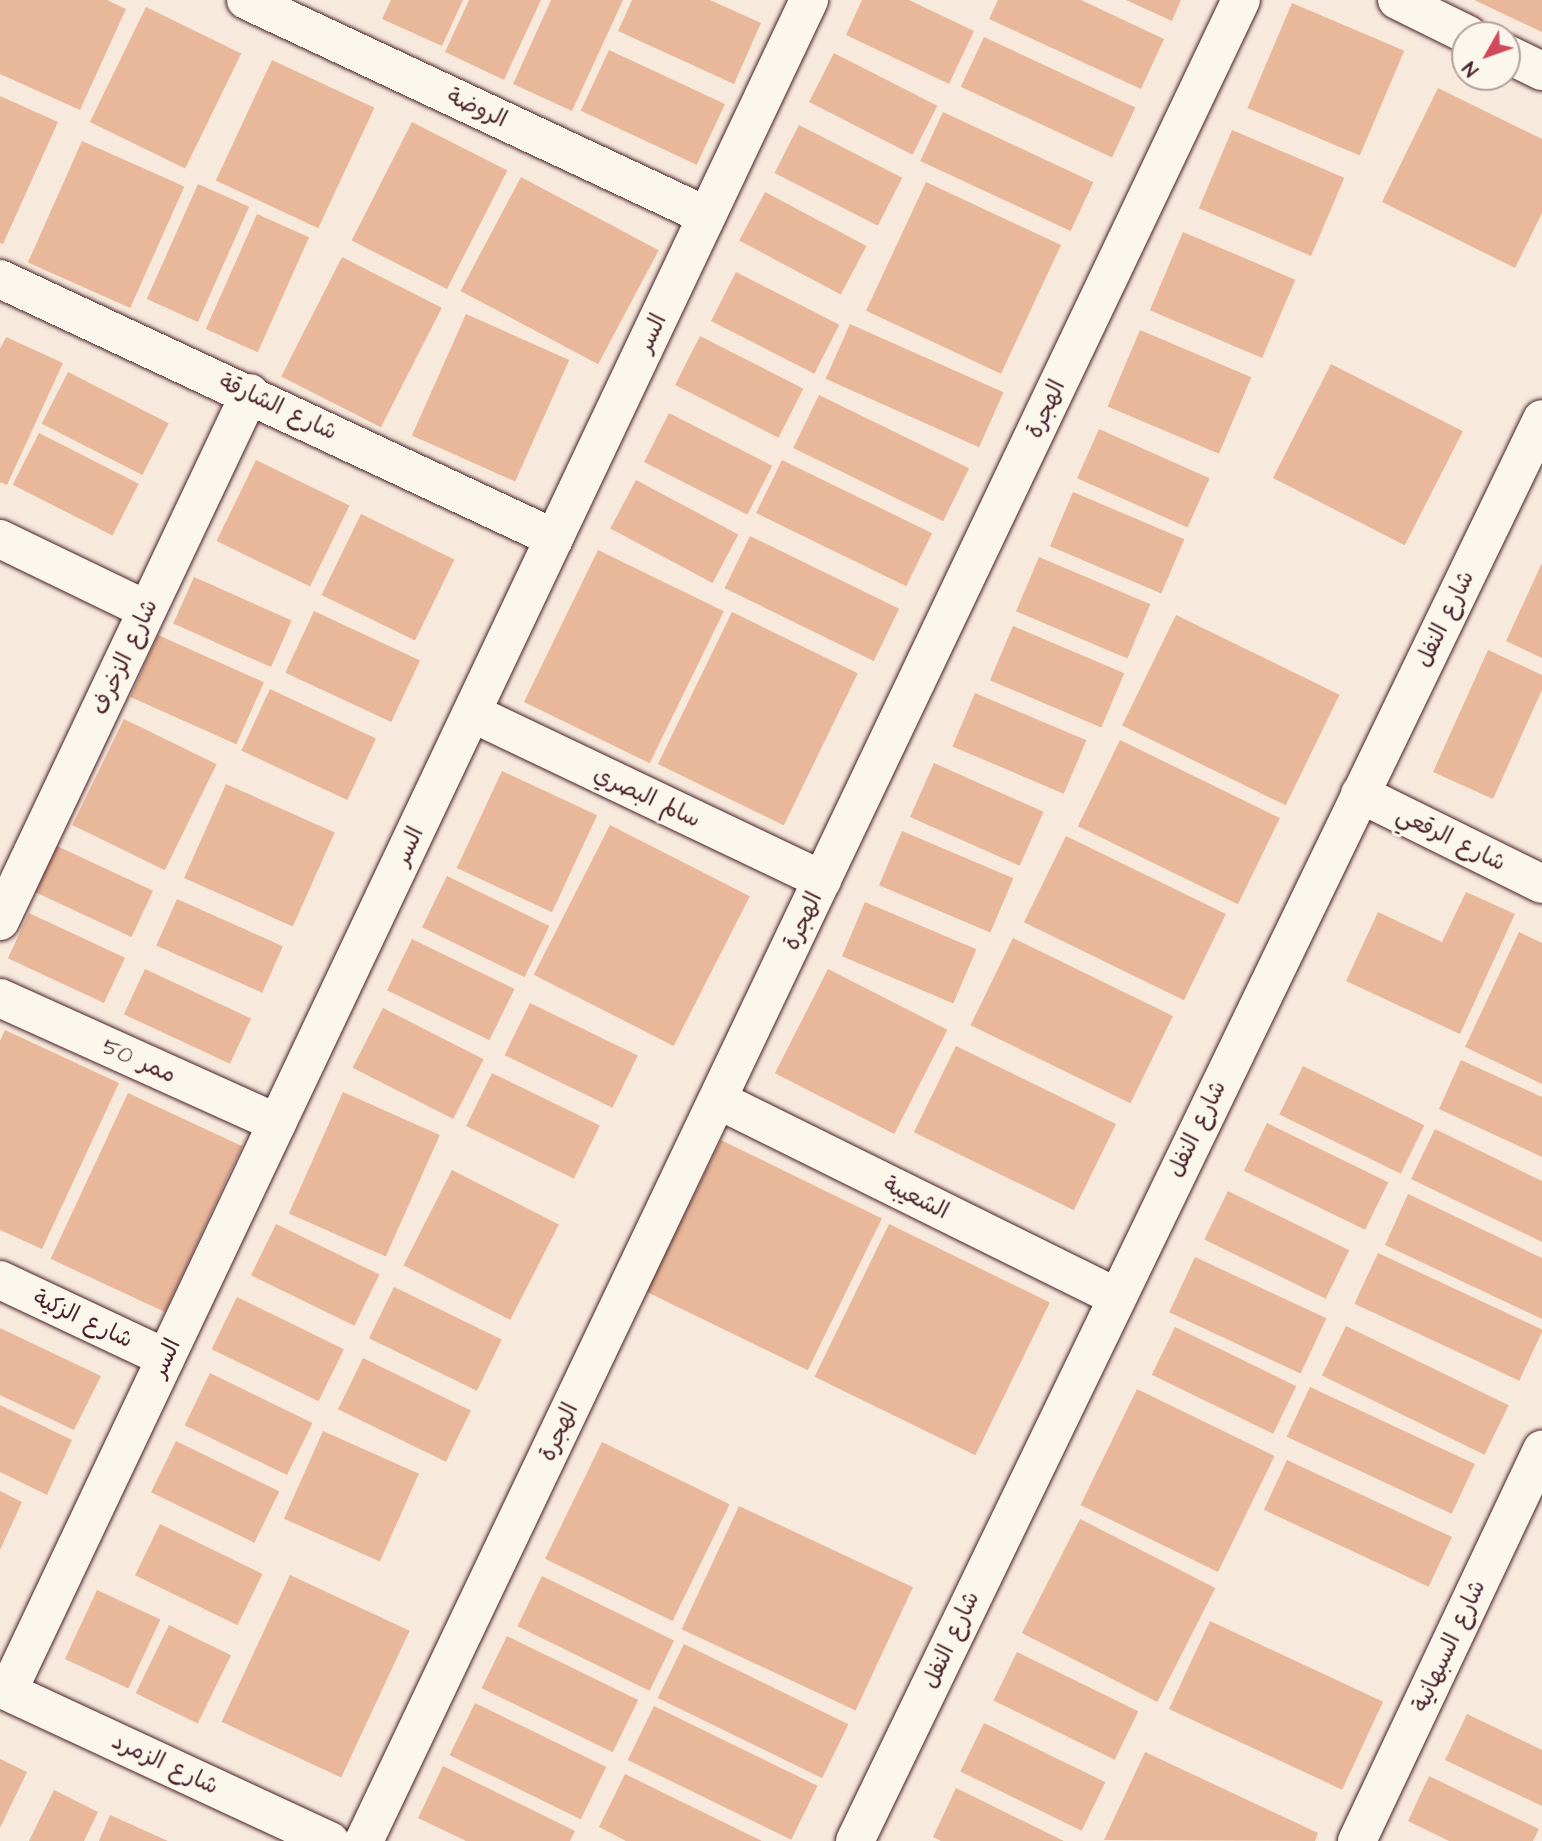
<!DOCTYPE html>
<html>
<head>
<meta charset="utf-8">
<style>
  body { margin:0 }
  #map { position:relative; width:1542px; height:1841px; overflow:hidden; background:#f7eadc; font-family:"Architects Daughter","Playpen Sans Arabic",sans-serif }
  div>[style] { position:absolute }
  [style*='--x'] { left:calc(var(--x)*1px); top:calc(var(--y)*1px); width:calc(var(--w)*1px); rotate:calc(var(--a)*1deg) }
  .building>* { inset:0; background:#e9b79a; transform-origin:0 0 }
  .roads { filter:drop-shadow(0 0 2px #4a1f2b) drop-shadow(0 0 2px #4a1f2b) }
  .minor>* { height:38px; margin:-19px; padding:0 19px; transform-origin:19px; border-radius:19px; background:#fbf7ec }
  span { translate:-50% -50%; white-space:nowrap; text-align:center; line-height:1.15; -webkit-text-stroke:6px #fbf7ec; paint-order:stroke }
  .street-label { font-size:23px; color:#4a1f2b }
  .north { position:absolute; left:1451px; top:21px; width:70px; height:70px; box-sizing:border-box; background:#fbf7ec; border:2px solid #b4a19f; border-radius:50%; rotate:230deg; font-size:19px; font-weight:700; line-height:28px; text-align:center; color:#4a1f2b }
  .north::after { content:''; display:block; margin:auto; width:24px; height:32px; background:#d1495b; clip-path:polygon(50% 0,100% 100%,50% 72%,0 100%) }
</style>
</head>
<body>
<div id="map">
  <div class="building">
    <i style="clip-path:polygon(0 0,107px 0,126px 9px,80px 110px,0 74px)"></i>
    <i style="clip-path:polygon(391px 0,463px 0,442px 46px,382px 19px)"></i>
    <i style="clip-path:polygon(469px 0,541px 0,504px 80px,445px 52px)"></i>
    <i style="clip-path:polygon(551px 0,623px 0,572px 111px,513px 84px)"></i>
    <i style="clip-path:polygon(632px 0,710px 0,761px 23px,734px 84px,618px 31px)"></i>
    <i style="clip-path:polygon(862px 0,909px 0,974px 31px,949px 84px,846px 35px)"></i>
    <i style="clip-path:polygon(998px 0,1081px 0,1164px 39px,1141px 89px,989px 19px)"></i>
    <i style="clip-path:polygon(1126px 0,1181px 0,1172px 21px)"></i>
    <i style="clip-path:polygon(1474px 0,1542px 0,1542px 32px)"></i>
    <i style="left:1292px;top:3px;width:122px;height:114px;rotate:23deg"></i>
    <i style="left:146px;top:7px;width:106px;height:128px;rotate:26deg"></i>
    <i style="left:984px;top:37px;width:167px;height:55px;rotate:25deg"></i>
    <i style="left:609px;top:50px;width:128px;height:67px;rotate:25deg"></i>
    <i style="left:834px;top:53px;width:116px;height:55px;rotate:27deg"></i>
    <i style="left:272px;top:60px;width:113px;height:133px;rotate:25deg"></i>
    <i style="clip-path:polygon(1438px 88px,1542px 139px,1542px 213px,1515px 268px,1382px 202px)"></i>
    <i style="clip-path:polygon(0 96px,58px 122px,3px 244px,0 243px)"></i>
    <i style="left:943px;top:112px;width:166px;height:54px;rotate:25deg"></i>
    <i style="left:412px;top:122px;width:107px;height:133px;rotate:27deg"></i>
    <i style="left:799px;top:125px;width:116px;height:54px;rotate:27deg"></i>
    <i style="left:1232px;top:130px;width:122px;height:85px;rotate:23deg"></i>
    <i style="left:82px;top:141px;width:112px;height:133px;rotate:24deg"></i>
    <i style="left:521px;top:177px;width:156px;height:129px;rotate:28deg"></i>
    <i style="left:926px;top:182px;width:149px;height:142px;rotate:25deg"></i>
    <i style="left:198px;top:184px;width:56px;height:126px;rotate:24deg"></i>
    <i style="left:765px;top:192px;width:115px;height:55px;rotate:28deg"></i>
    <i style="left:257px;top:214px;width:57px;height:126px;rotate:24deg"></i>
    <i style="left:1183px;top:232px;width:122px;height:85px;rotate:23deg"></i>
    <i style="left:342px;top:257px;width:112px;height:134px;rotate:27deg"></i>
    <i style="left:736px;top:272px;width:116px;height:55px;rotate:27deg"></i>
    <i style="left:466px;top:314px;width:113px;height:133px;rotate:24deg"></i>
    <i style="left:850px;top:324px;width:168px;height:60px;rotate:24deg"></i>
    <i style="left:1140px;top:330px;width:121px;height:83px;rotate:23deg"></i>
    <i style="left:700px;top:336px;width:116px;height:55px;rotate:27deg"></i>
    <i style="clip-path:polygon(6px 337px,63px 363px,7px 485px,0 482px,0 349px)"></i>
    <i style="left:1331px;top:364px;width:148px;height:128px;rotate:27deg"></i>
    <i style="left:68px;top:372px;width:113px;height:58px;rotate:27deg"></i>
    <i style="left:819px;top:395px;width:167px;height:59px;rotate:26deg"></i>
    <i style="left:669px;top:413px;width:116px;height:55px;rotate:27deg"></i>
    <i style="left:1099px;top:429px;width:121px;height:54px;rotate:24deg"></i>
    <i style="left:39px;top:433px;width:112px;height:58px;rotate:27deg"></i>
    <i style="left:256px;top:460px;width:104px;height:90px;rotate:26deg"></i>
    <i style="left:782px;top:460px;width:167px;height:59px;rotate:26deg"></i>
    <i style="left:636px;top:480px;width:116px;height:55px;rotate:28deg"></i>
    <i style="left:1073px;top:492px;width:121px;height:59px;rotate:23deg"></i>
    <i style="left:361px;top:514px;width:104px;height:90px;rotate:26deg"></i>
    <i style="left:750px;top:536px;width:166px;height:58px;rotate:26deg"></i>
    <i style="left:598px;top:550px;width:140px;height:169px;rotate:26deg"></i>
    <i style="left:1039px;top:557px;width:121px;height:59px;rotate:23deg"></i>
    <i style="clip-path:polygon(1542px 563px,1542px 658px,1506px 641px)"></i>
    <i style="left:194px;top:577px;width:107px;height:51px;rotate:24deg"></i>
    <i style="left:314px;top:611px;width:117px;height:68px;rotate:25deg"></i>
    <i style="left:732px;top:612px;width:140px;height:169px;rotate:26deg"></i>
    <i style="left:1176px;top:615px;width:182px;height:123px;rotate:26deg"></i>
    <i style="left:1013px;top:626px;width:121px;height:59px;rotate:23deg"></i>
    <i style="left:158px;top:635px;width:116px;height:68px;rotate:24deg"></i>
    <i style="clip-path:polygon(1488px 650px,1542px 675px,1542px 690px,1493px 799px,1433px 772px)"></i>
    <i style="left:270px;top:689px;width:117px;height:68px;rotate:25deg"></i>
    <i style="left:975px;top:693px;width:121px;height:58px;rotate:23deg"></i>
    <i style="left:124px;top:719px;width:103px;height:118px;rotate:26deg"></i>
    <i style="left:1120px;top:740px;width:178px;height:96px;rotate:26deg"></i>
    <i style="left:934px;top:763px;width:120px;height:59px;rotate:24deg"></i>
    <i style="left:502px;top:771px;width:105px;height:107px;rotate:25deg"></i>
    <i style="left:226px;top:784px;width:119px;height:103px;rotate:24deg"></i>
    <i style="left:610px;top:825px;width:157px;height:168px;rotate:27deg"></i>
    <i style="left:902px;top:831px;width:121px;height:59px;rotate:23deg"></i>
    <i style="left:1066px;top:836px;width:178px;height:96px;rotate:26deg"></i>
    <i style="left:57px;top:846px;width:106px;height:51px;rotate:25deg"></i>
    <i style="left:447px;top:876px;width:114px;height:57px;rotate:26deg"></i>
    <i style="clip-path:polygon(1466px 892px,1515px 914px,1460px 1034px,1346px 981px,1378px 912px,1442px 942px)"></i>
    <i style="left:177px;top:899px;width:116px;height:51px;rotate:24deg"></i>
    <i style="left:865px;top:902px;width:121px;height:59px;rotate:23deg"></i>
    <i style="left:29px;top:913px;width:106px;height:50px;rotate:25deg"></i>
    <i style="clip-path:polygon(1519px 932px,1542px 943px,1542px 1084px,1465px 1047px)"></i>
    <i style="left:1013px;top:938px;width:178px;height:97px;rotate:26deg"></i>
    <i style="left:412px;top:939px;width:114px;height:57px;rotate:26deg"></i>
    <i style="left:145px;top:969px;width:117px;height:50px;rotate:25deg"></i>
    <i style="left:828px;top:969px;width:134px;height:117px;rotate:27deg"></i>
    <i style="left:530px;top:1003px;width:120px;height:58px;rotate:26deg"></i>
    <i style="left:383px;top:1008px;width:113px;height:67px;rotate:27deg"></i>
    <i style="clip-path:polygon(5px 1030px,119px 1083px,42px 1249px,0 1230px,0 1041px)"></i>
    <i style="left:956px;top:1046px;width:178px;height:96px;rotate:26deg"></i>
    <i style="clip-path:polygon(1461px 1060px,1542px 1097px,1542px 1157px,1439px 1109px)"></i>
    <i style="left:1303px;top:1066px;width:135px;height:54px;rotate:26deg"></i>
    <i style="left:492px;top:1073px;width:120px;height:59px;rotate:26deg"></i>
    <i style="left:343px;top:1092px;width:106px;height:133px;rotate:24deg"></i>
    <i style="left:128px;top:1093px;width:126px;height:183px;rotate:25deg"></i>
    <i style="left:1267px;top:1123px;width:135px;height:53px;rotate:26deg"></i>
    <i style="clip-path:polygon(1435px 1129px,1542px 1181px,1542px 1242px,1411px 1179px)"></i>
    <i style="left:721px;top:1140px;width:179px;height:169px;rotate:26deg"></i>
    <i style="left:452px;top:1170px;width:120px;height:107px;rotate:27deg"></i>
    <i style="left:1228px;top:1191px;width:135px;height:54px;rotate:26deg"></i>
    <i style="clip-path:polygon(1408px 1194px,1542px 1258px,1542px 1319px,1385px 1245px)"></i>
    <i style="left:276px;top:1224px;width:115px;height:57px;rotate:26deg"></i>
    <i style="left:889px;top:1224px;width:179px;height:170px;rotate:26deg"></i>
    <i style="left:1378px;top:1253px;width:182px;height:56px;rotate:25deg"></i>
    <i style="left:1195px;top:1257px;width:145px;height:61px;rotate:25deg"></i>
    <i style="left:394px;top:1287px;width:120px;height:57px;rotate:26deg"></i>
    <i style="left:237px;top:1297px;width:119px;height:58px;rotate:26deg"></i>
    <i style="left:1346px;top:1326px;width:181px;height:55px;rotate:26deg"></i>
    <i style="left:1175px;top:1327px;width:135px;height:53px;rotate:26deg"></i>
    <i style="clip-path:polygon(0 1328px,101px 1376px,74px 1430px,0 1395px)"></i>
    <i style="left:363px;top:1358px;width:120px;height:57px;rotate:26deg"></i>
    <i style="left:210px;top:1373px;width:114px;height:58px;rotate:26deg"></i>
    <i style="left:1310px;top:1387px;width:182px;height:55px;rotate:25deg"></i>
    <i style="left:1137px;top:1389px;width:153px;height:129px;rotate:26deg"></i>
    <i style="clip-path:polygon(0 1405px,72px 1440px,47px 1495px,0 1472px)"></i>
    <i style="left:323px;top:1431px;width:105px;height:96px;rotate:24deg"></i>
    <i style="left:176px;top:1441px;width:115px;height:57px;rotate:26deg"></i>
    <i style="left:602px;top:1442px;width:142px;height:130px;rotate:26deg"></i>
    <i style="left:1287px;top:1460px;width:182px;height:55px;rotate:25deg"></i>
    <i style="clip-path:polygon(0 1491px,22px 1502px,0 1550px)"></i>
    <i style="left:739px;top:1506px;width:192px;height:136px;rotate:25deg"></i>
    <i style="left:1080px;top:1519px;width:152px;height:128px;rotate:27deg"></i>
    <i style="left:160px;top:1524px;width:114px;height:57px;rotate:26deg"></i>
    <i style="left:290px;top:1575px;width:132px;height:162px;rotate:25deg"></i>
    <i style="left:542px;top:1576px;width:147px;height:56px;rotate:26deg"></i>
    <i style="left:97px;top:1590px;width:70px;height:76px;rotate:25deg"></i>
    <i style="left:1210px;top:1621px;width:191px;height:97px;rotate:25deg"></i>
    <i style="left:169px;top:1625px;width:69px;height:76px;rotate:26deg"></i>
    <i style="left:507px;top:1636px;width:146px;height:58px;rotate:26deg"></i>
    <i style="left:684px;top:1644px;width:183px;height:60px;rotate:26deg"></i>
    <i style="left:1017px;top:1652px;width:135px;height:54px;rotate:26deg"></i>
    <i style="left:475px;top:1703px;width:146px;height:58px;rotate:26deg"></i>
    <i style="left:654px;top:1706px;width:182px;height:60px;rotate:26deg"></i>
    <i style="clip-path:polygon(1467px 1714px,1542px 1750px,1542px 1806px,1445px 1760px)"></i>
    <i style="left:984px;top:1723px;width:135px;height:54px;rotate:26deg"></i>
    <i style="clip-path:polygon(1145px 1752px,1318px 1833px,1315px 1841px,1104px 1840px)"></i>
    <i style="clip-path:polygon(0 1759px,27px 1772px,0 1828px)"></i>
    <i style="clip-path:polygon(443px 1766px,575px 1831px,570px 1841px,466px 1841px,418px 1818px)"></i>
    <i style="clip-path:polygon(625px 1774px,762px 1841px,626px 1841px,599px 1827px)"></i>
    <i style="clip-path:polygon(1429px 1776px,1539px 1829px,1533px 1841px,1449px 1841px,1408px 1821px)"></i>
    <i style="clip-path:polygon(956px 1788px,1064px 1841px,941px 1841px,933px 1837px)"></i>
    <i style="clip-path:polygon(54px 1790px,98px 1812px,84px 1841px,29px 1841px)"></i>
    <i style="clip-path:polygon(110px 1815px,168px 1841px,99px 1841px)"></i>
  </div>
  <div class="roads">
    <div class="minor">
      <i style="--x:246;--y:0;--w:509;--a:25.11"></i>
      <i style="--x:1397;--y:0;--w:79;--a:26.2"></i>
      <i style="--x:1507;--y:54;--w:39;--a:26"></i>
      <i style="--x:0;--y:279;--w:612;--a:25.06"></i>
      <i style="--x:0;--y:539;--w:163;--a:25.8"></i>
      <i style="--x:472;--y:713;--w:388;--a:25.5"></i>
      <i style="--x:1360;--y:794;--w:203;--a:26.3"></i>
      <i style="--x:0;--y:921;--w:584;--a:-64.66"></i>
      <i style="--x:0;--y:998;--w:304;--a:24.3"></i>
      <i style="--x:718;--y:1100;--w:443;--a:26.3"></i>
      <i style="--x:0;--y:1280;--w:183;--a:25.2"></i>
      <i style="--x:0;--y:1688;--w:364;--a:24.9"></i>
      <i style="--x:8;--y:1691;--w:1871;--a:-64.65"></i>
      <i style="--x:364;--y:1841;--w:2039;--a:-64.53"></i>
      <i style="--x:855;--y:1841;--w:1579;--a:-64.21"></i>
      <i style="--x:1357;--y:1841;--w:433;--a:-64.7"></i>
    </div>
  </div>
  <div class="street-label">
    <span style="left:477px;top:108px;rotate:25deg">الروضة</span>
    <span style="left:652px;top:333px;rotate:-65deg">السر</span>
    <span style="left:278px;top:407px;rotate:25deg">شارع الشارقة</span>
    <span style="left:1046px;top:409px;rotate:-65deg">الهجرة</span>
    <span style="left:1445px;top:619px;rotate:-64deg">شارع النفل</span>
    <span style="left:125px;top:657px;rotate:-65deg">شارع الزخرف</span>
    <span style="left:647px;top:797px;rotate:25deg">سالم البصري</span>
    <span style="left:1451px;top:839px;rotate:26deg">شارع الرقعي</span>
    <span style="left:409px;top:846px;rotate:-65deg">السر</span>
    <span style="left:803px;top:921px;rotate:-65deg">الهجرة</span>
    <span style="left:139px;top:1061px;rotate:24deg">ممر 50</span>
    <span style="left:1197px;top:1129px;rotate:-64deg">شارع النفل</span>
    <span style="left:916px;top:1198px;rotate:26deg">الشعيبة</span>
    <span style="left:83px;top:1319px;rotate:25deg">شارع الزكية</span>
    <span style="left:166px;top:1358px;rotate:-65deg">السر</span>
    <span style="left:559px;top:1432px;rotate:-65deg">الهجرة</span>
    <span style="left:951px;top:1640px;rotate:-65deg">شارع النفل</span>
    <span style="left:1449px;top:1646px;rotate:-65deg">شارع السبهانية</span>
    <span style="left:165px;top:1764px;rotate:25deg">شارع الزمرد</span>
  </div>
  <div class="north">N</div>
</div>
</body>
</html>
